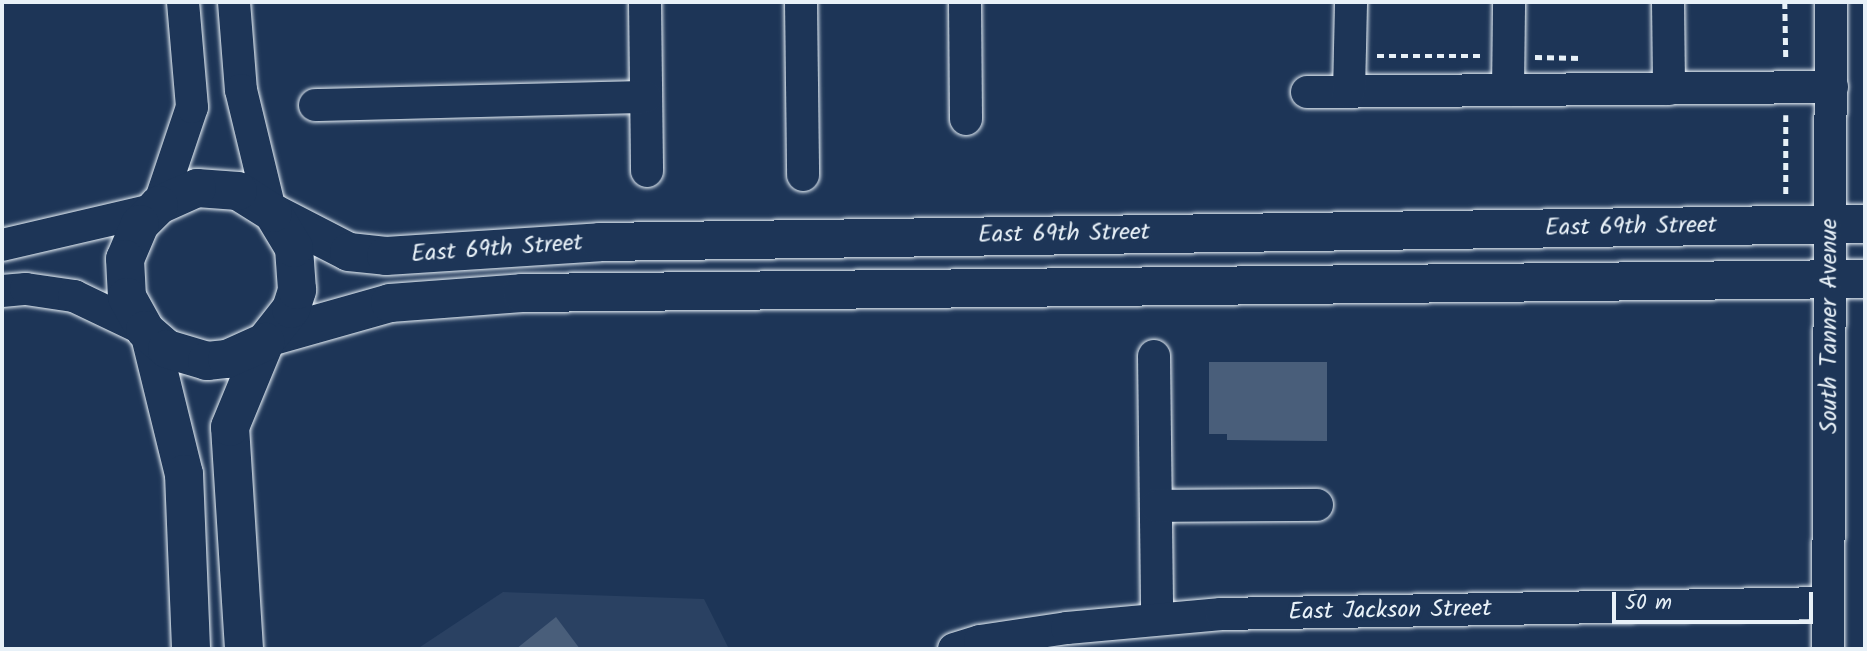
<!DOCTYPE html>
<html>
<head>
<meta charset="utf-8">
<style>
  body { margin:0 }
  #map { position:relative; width:1867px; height:651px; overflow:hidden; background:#1d3557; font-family:Kalam,sans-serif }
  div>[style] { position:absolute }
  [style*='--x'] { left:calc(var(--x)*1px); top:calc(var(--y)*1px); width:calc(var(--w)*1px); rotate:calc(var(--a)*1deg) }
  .built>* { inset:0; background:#2a4162 }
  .building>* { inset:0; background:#495e7a }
  .path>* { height:4.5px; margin-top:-2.25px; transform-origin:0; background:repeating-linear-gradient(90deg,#e8f1f8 0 7px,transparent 0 12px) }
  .roads { filter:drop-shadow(0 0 2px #e8f1f8) drop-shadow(0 0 2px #e8f1f8) }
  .minor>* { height:32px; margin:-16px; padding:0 16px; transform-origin:16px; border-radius:16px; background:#1d3557 }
  .major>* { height:38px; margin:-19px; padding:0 19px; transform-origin:19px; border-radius:19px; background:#1d3557 }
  span { translate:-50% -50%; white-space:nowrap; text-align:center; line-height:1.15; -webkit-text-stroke:7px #1d3557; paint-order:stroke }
  .street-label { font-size:24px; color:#e8f1f8 }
  .frame { position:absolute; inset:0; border:4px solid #e8f1f8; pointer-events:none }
  .scale { position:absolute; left:1612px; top:592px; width:201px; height:32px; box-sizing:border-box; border:4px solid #e8f1f8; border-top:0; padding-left:9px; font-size:21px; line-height:24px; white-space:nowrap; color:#e8f1f8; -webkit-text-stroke:5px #1d3557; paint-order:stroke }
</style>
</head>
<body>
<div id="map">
  <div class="built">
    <i style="clip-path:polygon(503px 592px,704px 599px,729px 649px,417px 649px)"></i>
  </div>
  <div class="building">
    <i style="clip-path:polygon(1209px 362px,1327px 362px,1327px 441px,1227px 440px,1227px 434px,1209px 434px)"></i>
    <i style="clip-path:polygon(556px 617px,580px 649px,516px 649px)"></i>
  </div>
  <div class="path">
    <i style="--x:1785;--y:2;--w:59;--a:89"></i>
    <i style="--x:1377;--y:56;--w:103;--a:0"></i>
    <i style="--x:1535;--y:57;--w:47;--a:1.2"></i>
    <i style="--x:1786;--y:115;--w:79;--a:90"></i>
  </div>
  <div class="roads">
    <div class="minor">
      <i style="--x:234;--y:2;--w:88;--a:85.5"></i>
      <i style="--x:241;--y:90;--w:123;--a:76.4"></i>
      <i style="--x:645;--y:2;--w:169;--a:89.3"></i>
      <i style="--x:801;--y:2;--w:173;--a:89.3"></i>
      <i style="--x:965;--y:2;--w:117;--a:89.5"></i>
      <i style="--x:1668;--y:2;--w:87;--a:89.3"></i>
      <i style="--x:1508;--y:90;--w:88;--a:-89.3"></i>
      <i style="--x:1307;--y:92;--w:525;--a:-0.55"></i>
      <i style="--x:1349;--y:92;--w:90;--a:-88.7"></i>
      <i style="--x:315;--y:105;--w:331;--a:-1.4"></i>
      <i style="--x:159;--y:205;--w:103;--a:-71.4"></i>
      <i style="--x:192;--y:107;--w:105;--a:-94.9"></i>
      <i style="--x:2;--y:245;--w:154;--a:-13.1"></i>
      <i style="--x:2;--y:291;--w:24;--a:-5"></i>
      <i style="--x:26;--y:289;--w:49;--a:8.3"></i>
      <i style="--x:74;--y:296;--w:79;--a:25.6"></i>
      <i style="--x:1154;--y:356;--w:263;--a:89.3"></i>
      <i style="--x:1156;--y:506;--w:161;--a:-0.4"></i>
      <i style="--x:954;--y:649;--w:27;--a:-17"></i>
      <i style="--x:980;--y:641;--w:88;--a:-8.5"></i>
      <i style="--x:1067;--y:628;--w:155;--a:-5.2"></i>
      <i style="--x:1221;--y:614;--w:607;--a:-1.04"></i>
      <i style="--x:1828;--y:649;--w:647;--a:-89.73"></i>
    </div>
    <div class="major">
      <i style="--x:273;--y:213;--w:85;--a:27.2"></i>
      <i style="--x:349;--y:252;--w:37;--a:6"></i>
      <i style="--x:386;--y:256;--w:214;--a:-3.7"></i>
      <i style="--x:600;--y:242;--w:1265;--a:-0.82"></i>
      <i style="--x:150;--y:336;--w:142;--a:76.2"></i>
      <i style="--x:184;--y:474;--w:175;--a:87.7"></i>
      <i style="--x:270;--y:337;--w:125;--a:-15.8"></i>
      <i style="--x:390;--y:303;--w:132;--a:-4.3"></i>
      <i style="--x:522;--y:293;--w:1343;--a:-0.6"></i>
      <i style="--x:244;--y:649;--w:222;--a:-93.6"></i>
      <i style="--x:230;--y:427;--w:92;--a:-67.6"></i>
      <i style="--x:265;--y:342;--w:42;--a:-51.8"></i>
      <i style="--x:291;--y:309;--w:20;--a:-72"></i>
      <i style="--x:297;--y:290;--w:42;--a:-94.1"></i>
      <i style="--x:294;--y:248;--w:41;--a:-121"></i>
      <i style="--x:273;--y:213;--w:41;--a:-147.8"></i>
      <i style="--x:238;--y:191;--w:41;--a:-175.8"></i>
      <i style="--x:197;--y:188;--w:42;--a:155.9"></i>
      <i style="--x:159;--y:205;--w:27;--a:135"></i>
      <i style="--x:140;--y:224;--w:38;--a:113"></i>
      <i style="--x:125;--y:259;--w:38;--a:87"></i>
      <i style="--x:127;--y:297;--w:38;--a:61"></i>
      <i style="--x:145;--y:330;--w:29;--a:41"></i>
      <i style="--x:167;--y:349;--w:42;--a:16.7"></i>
      <i style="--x:207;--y:361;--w:20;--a:-6"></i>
      <i style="--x:227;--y:359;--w:42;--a:-24.1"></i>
    </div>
  </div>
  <div class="street-label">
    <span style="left:1631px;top:227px;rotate:-1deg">East 69th Street</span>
    <span style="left:1064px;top:234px;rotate:-1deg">East 69th Street</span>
    <span style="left:497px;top:249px;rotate:-4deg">East 69th Street</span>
    <span style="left:1830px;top:326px;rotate:-90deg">South Tanner Avenue</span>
    <span style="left:1390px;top:611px;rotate:-1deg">East Jackson Street</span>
  </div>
  <div class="frame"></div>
  <div class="scale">50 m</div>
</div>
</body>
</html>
